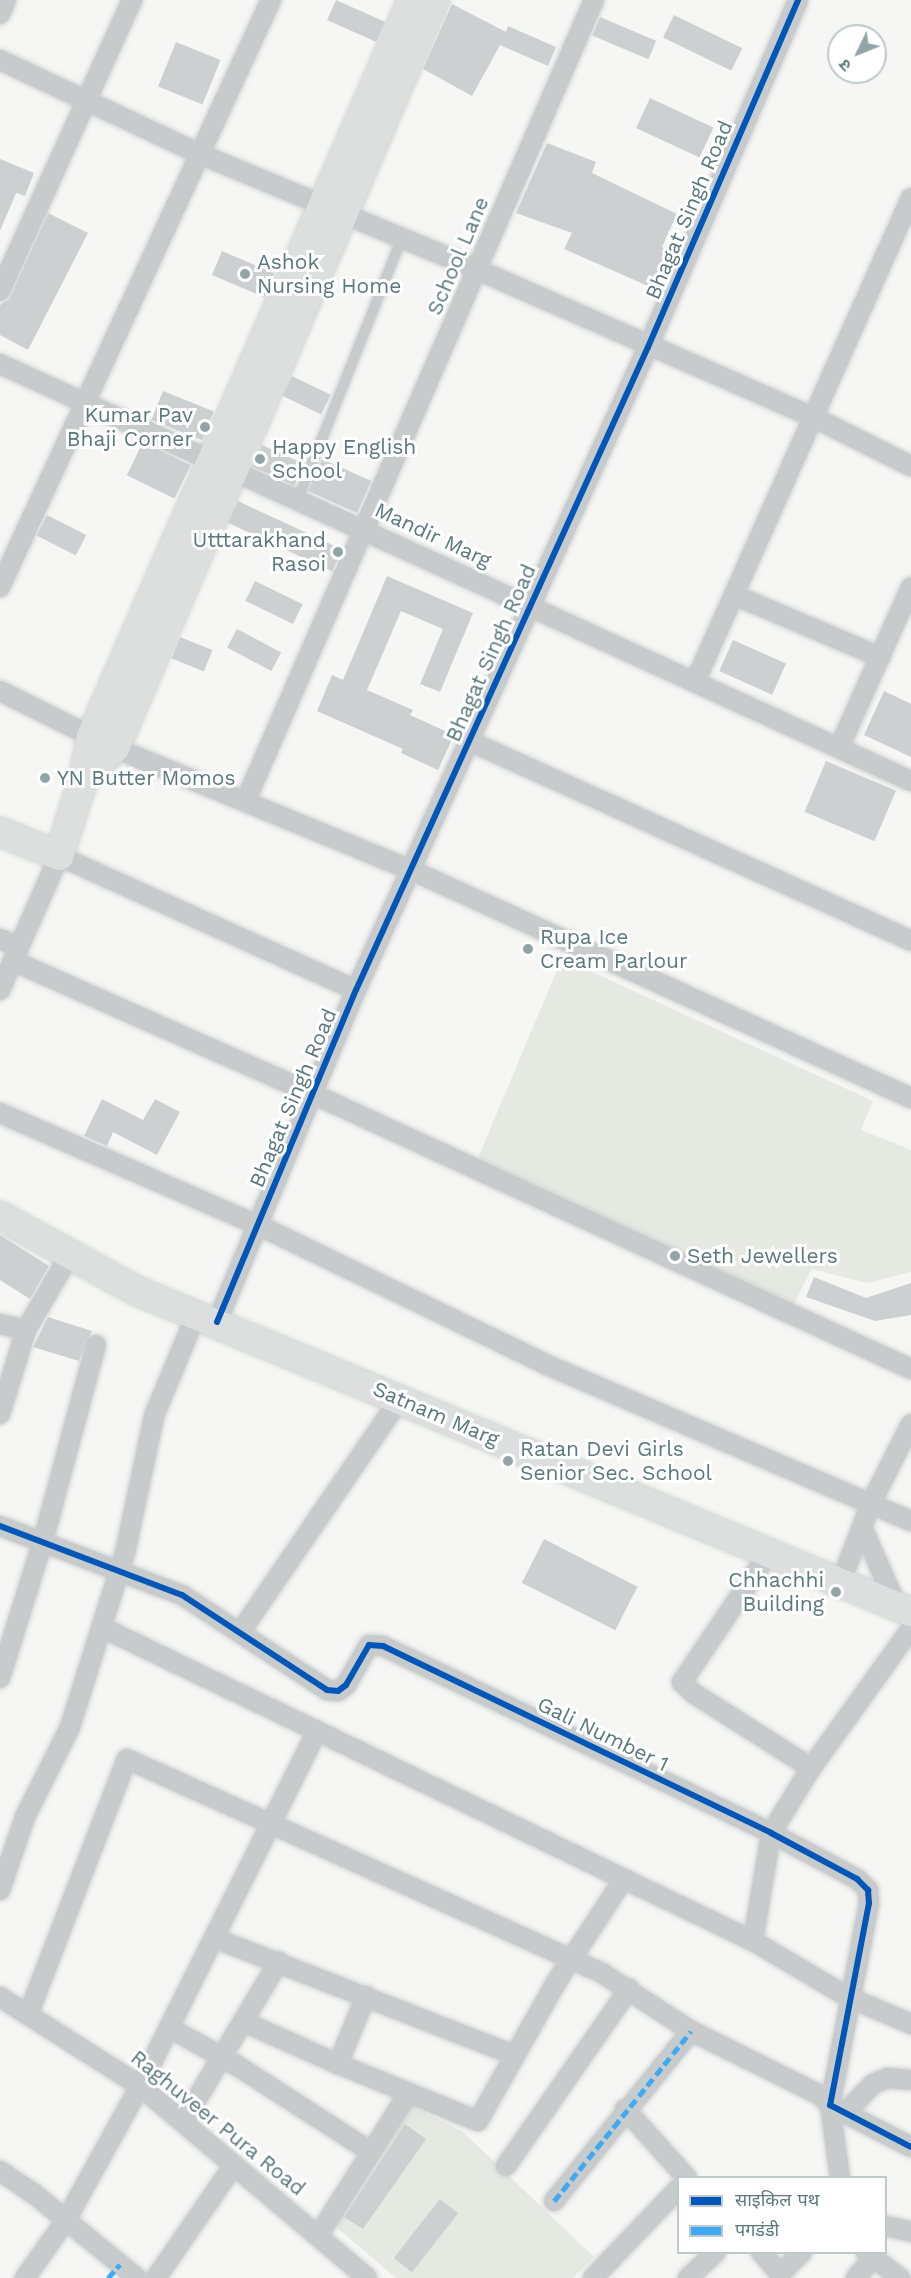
<!DOCTYPE html>
<html>
<head>
<meta charset="utf-8">
<style>
  body { margin:0 }
  #map { position:relative; width:911px; height:2278px; overflow:hidden; background:#f6f6f5; font-family:"Work Sans","Noto Sans Devanagari",sans-serif }
  div>[style] { position:absolute }
  [style*='--x'] { left:calc(var(--x)*1px); top:calc(var(--y)*1px); width:calc(var(--w)*1px); rotate:calc(var(--a)*1deg) }
  .green>* { inset:0; background:#e6e8e2 }
  .building>* { inset:0; background:#cdd0d0; transform-origin:0 0 }
  .roads { filter:drop-shadow(0 0 2px #d1d3d3) drop-shadow(0 0 2px #d1d3d3) }
  .lane>* { height:10px; margin:-5px; padding:0 5px; transform-origin:5px; border-radius:5px; background:#c8cbcb }
  .street>* { height:20px; margin:-10px; padding:0 10px; transform-origin:10px; border-radius:10px; background:#c8cbcb }
  .secondary>* { height:28px; margin:-14px; padding:0 14px; transform-origin:14px; border-radius:14px; background:#dddfdf }
  .quiet>* { height:4.5px; margin-top:-2.25px; transform-origin:0; background:repeating-linear-gradient(90deg,#3fa9f5 0 9px,transparent 0 13.5px) }
  .cycleway>* { height:6px; margin:-3px; padding:0 3px; transform-origin:3px; border-radius:3px; background:#0057b8 }
  .dots>* { width:16px; height:16px; translate:-50% -50%; box-sizing:border-box; border:3px solid #fff; border-radius:50% }
  span { translate:-50% -50%; white-space:nowrap; text-align:center; line-height:1.15; -webkit-text-stroke:6px #fff; paint-order:stroke }
  .street-label { font-size:21px; color:#5b787c }
  .poi-label { font-size:21px; color:#5b787c }
  .left { translate:0 -50%; text-align:left }
  .right { translate:-100% -50%; text-align:right }
  .legend { position:absolute; left:677px; top:2176px; width:210px; height:78px; box-sizing:border-box; background:#fff; border:2px solid #bdc9cb; margin:0; padding:8px 10px; list-style:none; font-size:18px; color:#5b787c }
  .legend li { display:flex; align-items:center; gap:12px; height:30px }
  .legend b { width:30px; border:2px solid #bdc9cb }
  .north { position:absolute; left:827px; top:24px; width:60px; height:60px; box-sizing:border-box; background:#fff; border:2px solid #bdc9cb; border-radius:50%; rotate:227deg; font-size:16px; font-weight:700; line-height:24px; text-align:center; color:#5b787c }
  .north::after { content:''; display:block; margin:auto; width:21px; height:27px; background:#91a4a6; clip-path:polygon(50% 0,100% 100%,50% 72%,0 100%) }
</style>
</head>
<body>
<div id="map">
  <div class="green">
    <i style="clip-path:polygon(562px 958px,873px 1101px,861px 1130px,911px 1150px,911px 1272px,867px 1283px,812px 1269px,794px 1304px,478px 1158px)"></i>
    <i style="clip-path:polygon(405px 2102px,463px 2132px,594px 2257px,573px 2278px,396px 2278px,321px 2214px)"></i>
  </div>
  <div class="building">
    <i style="left:336px;top:0;width:54px;height:22px;rotate:24deg"></i>
    <i style="clip-path:polygon(452px 4px,506px 32px,508px 26px,556px 47px,548px 66px,500px 45px,472px 96px,423px 69px)"></i>
    <i style="left:674px;top:15px;width:76px;height:25px;rotate:26deg"></i>
    <i style="left:600px;top:17px;width:61px;height:20px;rotate:23deg"></i>
    <i style="left:176px;top:42px;width:48px;height:48px;rotate:22deg"></i>
    <i style="left:650px;top:98px;width:70px;height:33px;rotate:25deg"></i>
    <i style="clip-path:polygon(547px 143px,596px 162px,592px 173px,677px 214px,662px 247px,673px 253px,657px 290px,564px 249px,572px 233px,516px 213px)"></i>
    <i style="clip-path:polygon(0 159px,34px 173px,25px 196px,16px 193px,0 231px)"></i>
    <i style="clip-path:polygon(48px 213px,88px 233px,28px 350px,0 335px,0 305px,9px 299px)"></i>
    <i style="left:222px;top:251px;width:57px;height:26px;rotate:23deg"></i>
    <i style="left:292px;top:376px;width:43px;height:22px;rotate:26deg"></i>
    <i style="left:163px;top:391px;width:55px;height:31px;rotate:22deg"></i>
    <i style="left:143px;top:442px;width:53px;height:37px;rotate:26deg"></i>
    <i style="left:262px;top:445px;width:46px;height:24px;rotate:24deg"></i>
    <i style="left:322px;top:459px;width:54px;height:35px;rotate:24deg"></i>
    <i style="left:238px;top:501px;width:115px;height:24px;rotate:25deg"></i>
    <i style="left:47px;top:515px;width:44px;height:23px;rotate:27deg"></i>
    <i style="clip-path:polygon(387px 576px,473px 613px,440px 692px,420px 684px,443px 629px,401px 611px,367px 690px,413px 710px,410px 715px,454px 735px,438px 770px,401px 753px,403px 749px,317px 711px,332px 675px,343px 680px)"></i>
    <i style="left:255px;top:581px;width:53px;height:22px;rotate:26deg"></i>
    <i style="left:237px;top:629px;width:50px;height:21px;rotate:28deg"></i>
    <i style="left:180px;top:637px;width:35px;height:23px;rotate:22deg"></i>
    <i style="left:733px;top:640px;width:58px;height:34px;rotate:24deg"></i>
    <i style="clip-path:polygon(884px 691px,911px 704px,911px 757px,864px 735px)"></i>
    <i style="left:826px;top:761px;width:76px;height:55px;rotate:23deg"></i>
    <i style="clip-path:polygon(102px 1099px,143px 1120px,155px 1099px,180px 1112px,157px 1155px,113px 1132px,107px 1146px,84px 1136px)"></i>
    <i style="clip-path:polygon(0 1235px,49px 1266px,30px 1299px,0 1280px)"></i>
    <i style="clip-path:polygon(814px 1277px,866px 1298px,911px 1283px,911px 1315px,875px 1321px,806px 1297px)"></i>
    <i style="clip-path:polygon(48px 1317px,92px 1331px,79px 1361px,33px 1347px)"></i>
    <i style="left:544px;top:1539px;width:105px;height:49px;rotate:27deg"></i>
    <i style="clip-path:polygon(405px 2124px,426px 2139px,363px 2229px,344px 2217px)"></i>
    <i style="left:440px;top:2199px;width:23px;height:75px;rotate:38deg"></i>
  </div>
  <div class="roads">
    <div class="lane">
      <i style="--x:298;--y:499;--w:281;--a:-68.3"></i>
    </div>
    <div class="street">
      <i style="--x:0;--y:14;--w:15;--a:-67"></i>
      <i style="--x:0;--y:60;--w:221;--a:25.2"></i>
      <i style="--x:200;--y:154;--w:301;--a:22.6"></i>
      <i style="--x:478;--y:270;--w:366;--a:23.7"></i>
      <i style="--x:813;--y:417;--w:110;--a:26.6"></i>
      <i style="--x:0;--y:291;--w:320;--a:-65.6"></i>
      <i style="--x:0;--y:364;--w:1002;--a:24.6"></i>
      <i style="--x:0;--y:587;--w:647;--a:-65.22"></i>
      <i style="--x:734;--y:595;--w:159;--a:23"></i>
      <i style="--x:695;--y:682;--w:530;--a:-65.95"></i>
      <i style="--x:0;--y:691;--w:128;--a:26.4"></i>
      <i style="--x:115;--y:748;--w:320;--a:22.4"></i>
      <i style="--x:411;--y:870;--w:550;--a:24.51"></i>
      <i style="--x:469;--y:741;--w:485;--a:24.3"></i>
      <i style="--x:839;--y:748;--w:176;--a:-65.9"></i>
      <i style="--x:246;--y:800;--w:872;--a:-66.49"></i>
      <i style="--x:0;--y:939;--w:18;--a:22"></i>
      <i style="--x:13;--y:961;--w:328;--a:23.9"></i>
      <i style="--x:313;--y:1094;--w:658;--a:24.7"></i>
      <i style="--x:0;--y:990;--w:146;--a:-66.2"></i>
      <i style="--x:59;--y:856;--w:326;--a:24.3"></i>
      <i style="--x:0;--y:1113;--w:281;--a:23.5"></i>
      <i style="--x:258;--y:1225;--w:321;--a:25.8"></i>
      <i style="--x:547;--y:1365;--w:396;--a:23.2"></i>
      <i style="--x:217;--y:1322;--w:360;--a:-67.3"></i>
      <i style="--x:356;--y:990;--w:706;--a:-65.58"></i>
      <i style="--x:648;--y:347;--w:378;--a:-66.6"></i>
      <i style="--x:0;--y:1324;--w:27;--a:13"></i>
      <i style="--x:0;--y:1414;--w:88;--a:-72.8"></i>
      <i style="--x:26;--y:1330;--w:88;--a:-59.9"></i>
      <i style="--x:0;--y:1526;--w:195;--a:20.8"></i>
      <i style="--x:182;--y:1595;--w:173;--a:33.2"></i>
      <i style="--x:327;--y:1690;--w:11;--a:5"></i>
      <i style="--x:338;--y:1691;--w:10;--a:-37"></i>
      <i style="--x:346;--y:1685;--w:46;--a:-60.1"></i>
      <i style="--x:369;--y:1645;--w:14;--a:4"></i>
      <i style="--x:383;--y:1646;--w:431;--a:25.7"></i>
      <i style="--x:771;--y:1833;--w:98;--a:28.1"></i>
      <i style="--x:857;--y:1879;--w:16;--a:45"></i>
      <i style="--x:868;--y:1890;--w:13;--a:86"></i>
      <i style="--x:869;--y:1903;--w:206;--a:100.9"></i>
      <i style="--x:830;--y:2105;--w:91;--a:27.4"></i>
      <i style="--x:862;--y:1527;--w:84;--a:66.2"></i>
      <i style="--x:769;--y:1553;--w:156;--a:124"></i>
      <i style="--x:682;--y:1682;--w:16;--a:45"></i>
      <i style="--x:693;--y:1693;--w:140;--a:32.4"></i>
      <i style="--x:841;--y:1581;--w:86;--a:-68.8"></i>
      <i style="--x:872;--y:1501;--w:86;--a:-63.1"></i>
      <i style="--x:101;--y:1627;--w:724;--a:25.72"></i>
      <i style="--x:753;--y:1941;--w:110;--a:30.5"></i>
      <i style="--x:848;--y:1997;--w:69;--a:23.2"></i>
      <i style="--x:241;--y:1631;--w:281;--a:-55.6"></i>
      <i style="--x:0;--y:1678;--w:144;--a:-72.6"></i>
      <i style="--x:43;--y:1541;--w:203;--a:-74.9"></i>
      <i style="--x:0;--y:1890;--w:77;--a:-71.1"></i>
      <i style="--x:25;--y:1817;--w:101;--a:-63.4"></i>
      <i style="--x:70;--y:1727;--w:182;--a:-72.5"></i>
      <i style="--x:125;--y:1553;--w:140;--a:-78"></i>
      <i style="--x:154;--y:1416;--w:109;--a:-67.4"></i>
      <i style="--x:214;--y:1938;--w:322;--a:21.3"></i>
      <i style="--x:753;--y:1941;--w:109;--a:-80.5"></i>
      <i style="--x:771;--y:1833;--w:76;--a:-58.4"></i>
      <i style="--x:811;--y:1768;--w:171;--a:-54.3"></i>
      <i style="--x:366;--y:1996;--w:74;--a:112.4"></i>
      <i style="--x:338;--y:2064;--w:151;--a:22.2"></i>
      <i style="--x:478;--y:2121;--w:161;--a:-60.6"></i>
      <i style="--x:557;--y:1981;--w:121;--a:-56.8"></i>
      <i style="--x:0;--y:1997;--w:166;--a:32.4"></i>
      <i style="--x:140;--y:2086;--w:297;--a:40.2"></i>
      <i style="--x:28;--y:2015;--w:274;--a:-68.9"></i>
      <i style="--x:127;--y:1759;--w:521;--a:24.25"></i>
      <i style="--x:602;--y:1973;--w:106;--a:33.1"></i>
      <i style="--x:691;--y:2031;--w:144;--a:26.4"></i>
      <i style="--x:820;--y:2095;--w:14;--a:45"></i>
      <i style="--x:830;--y:2105;--w:74;--a:82.2"></i>
      <i style="--x:244;--y:2022;--w:103;--a:24.1"></i>
      <i style="--x:170;--y:2028;--w:76;--a:29.3"></i>
      <i style="--x:236;--y:2065;--w:161;--a:32.8"></i>
      <i style="--x:625;--y:2109;--w:93;--a:48.1"></i>
      <i style="--x:845;--y:2113;--w:40;--a:-46"></i>
      <i style="--x:873;--y:2084;--w:16;--a:-22"></i>
      <i style="--x:888;--y:2078;--w:23;--a:5"></i>
      <i style="--x:183;--y:2122;--w:187;--a:-59.2"></i>
      <i style="--x:506;--y:2166;--w:216;--a:-55.2"></i>
      <i style="--x:0;--y:2171;--w:40;--a:34"></i>
      <i style="--x:33;--y:2193;--w:134;--a:39.3"></i>
      <i style="--x:554;--y:2201;--w:218;--a:-51.1"></i>
      <i style="--x:886;--y:2226;--w:26;--a:13"></i>
      <i style="--x:318;--y:2236;--w:168;--a:-57.6"></i>
      <i style="--x:761;--y:2252;--w:29;--a:49"></i>
      <i style="--x:780;--y:2274;--w:31;--a:-45"></i>
      <i style="--x:866;--y:2252;--w:43;--a:37.4"></i>
      <i style="--x:25;--y:2278;--w:71;--a:-54.7"></i>
      <i style="--x:66;--y:2220;--w:153;--a:-61.1"></i>
      <i style="--x:140;--y:2086;--w:397;--a:-63.5"></i>
      <i style="--x:156;--y:2278;--w:137;--a:-55.4"></i>
      <i style="--x:593;--y:2278;--w:123;--a:-46.3"></i>
      <i style="--x:688;--y:2278;--w:38;--a:-43"></i>
      <i style="--x:856;--y:2278;--w:26;--a:-50"></i>
    </div>
    <div class="secondary">
      <i style="--x:83;--y:780;--w:45;--a:-45"></i>
      <i style="--x:115;--y:748;--w:814;--a:-66.84"></i>
      <i style="--x:0;--y:832;--w:64;--a:22.1"></i>
      <i style="--x:59;--y:856;--w:80;--a:-72.5"></i>
      <i style="--x:83;--y:780;--w:44;--a:-79.5"></i>
      <i style="--x:91;--y:737;--w:804;--a:-66.46"></i>
      <i style="--x:0;--y:1216;--w:156;--a:28.7"></i>
      <i style="--x:137;--y:1291;--w:838;--a:22.53"></i>
    </div>
  </div>
  <div class="quiet">
    <i style="--x:554;--y:2201;--w:218;--a:-51.1"></i>
    <i style="--x:108;--y:2278;--w:18;--a:-49"></i>
  </div>
  <div class="cycleway">
    <i style="--x:217;--y:1322;--w:360;--a:-67.3"></i>
    <i style="--x:356;--y:990;--w:706;--a:-65.58"></i>
    <i style="--x:648;--y:347;--w:378;--a:-66.6"></i>
    <i style="--x:0;--y:1526;--w:195;--a:20.8"></i>
    <i style="--x:182;--y:1595;--w:173;--a:33.2"></i>
    <i style="--x:327;--y:1690;--w:11;--a:5"></i>
    <i style="--x:338;--y:1691;--w:10;--a:-37"></i>
    <i style="--x:346;--y:1685;--w:46;--a:-60.1"></i>
    <i style="--x:369;--y:1645;--w:14;--a:4"></i>
    <i style="--x:383;--y:1646;--w:431;--a:25.7"></i>
    <i style="--x:771;--y:1833;--w:98;--a:28.1"></i>
    <i style="--x:857;--y:1879;--w:16;--a:45"></i>
    <i style="--x:868;--y:1890;--w:13;--a:86"></i>
    <i style="--x:869;--y:1903;--w:206;--a:100.9"></i>
    <i style="--x:830;--y:2105;--w:91;--a:27.4"></i>
  </div>
  <div class="dots">
    <i style="left:245px;top:274px;background:#91a4a6"></i>
    <i style="left:205px;top:427px;background:#91a4a6"></i>
    <i style="left:260px;top:459px;background:#91a4a6"></i>
    <i style="left:338px;top:552px;background:#91a4a6"></i>
    <i style="left:45px;top:778px;background:#91a4a6"></i>
    <i style="left:528px;top:949px;background:#91a4a6"></i>
    <i style="left:675px;top:1256px;background:#91a4a6"></i>
    <i style="left:508px;top:1461px;background:#91a4a6"></i>
    <i style="left:836px;top:1592px;background:#91a4a6"></i>
  </div>
  <div class="street-label">
    <span style="left:689px;top:210px;rotate:-67deg">Bhagat Singh Road</span>
    <span style="left:458px;top:256px;rotate:-67deg">School Lane</span>
    <span style="left:433px;top:535px;rotate:25deg">Mandir Marg</span>
    <span style="left:491px;top:653px;rotate:-66deg">Bhagat Singh Road</span>
    <span style="left:293px;top:1098px;rotate:-67deg">Bhagat Singh Road</span>
    <span style="left:436px;top:1414px;rotate:23deg">Satnam Marg</span>
    <span style="left:603px;top:1734px;rotate:26deg">Gali Number 1</span>
    <span style="left:218px;top:2123px;rotate:39deg">Raghuveer Pura Road</span>
  </div>
  <div class="poi-label">
    <span class="left" style="left:257px;top:274px">Ashok<br>Nursing Home</span>
    <span class="right" style="left:193px;top:427px">Kumar Pav<br>Bhaji Corner</span>
    <span class="left" style="left:272px;top:459px">Happy English<br>School</span>
    <span class="right" style="left:326px;top:552px">Utttarakhand<br>Rasoi</span>
    <span class="left" style="left:57px;top:778px">YN Butter Momos</span>
    <span class="left" style="left:540px;top:949px">Rupa Ice<br>Cream Parlour</span>
    <span class="left" style="left:687px;top:1256px">Seth Jewellers</span>
    <span class="left" style="left:520px;top:1461px">Ratan Devi Girls<br>Senior Sec. School</span>
    <span class="right" style="left:824px;top:1592px">Chhachhi<br>Building</span>
  </div>
  <ul class="legend">
  <li><b style="height:8px;background:#0057b8"></b>साइकिल पथ</li>
  <li><b style="height:8px;background:#3fa9f5"></b>पगडंडी</li>
  </ul>
  <div class="north">उ</div>
</div>
</body>
</html>
